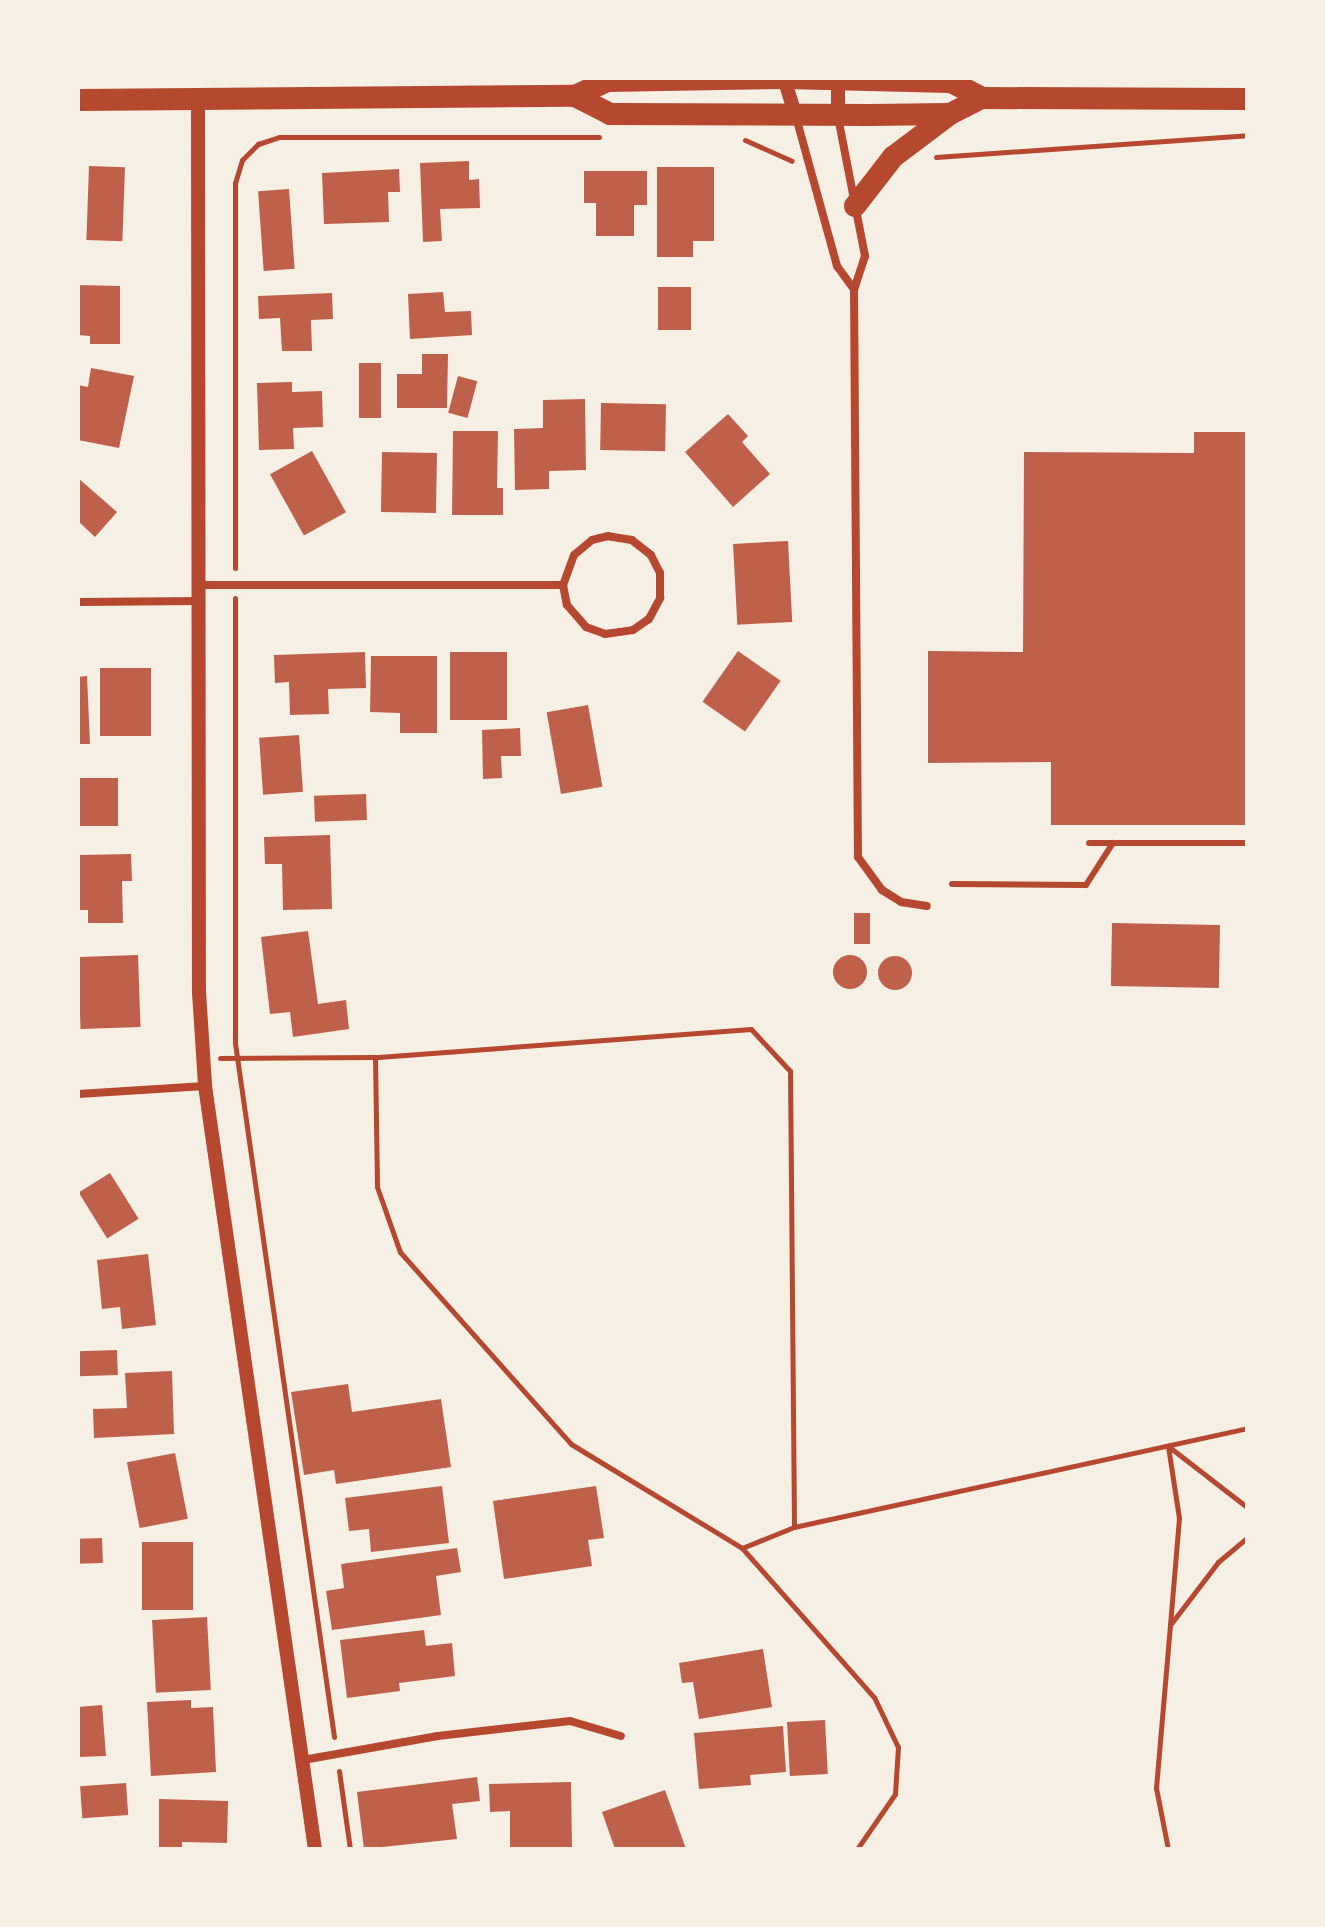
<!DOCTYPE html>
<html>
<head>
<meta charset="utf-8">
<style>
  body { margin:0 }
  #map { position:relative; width:1325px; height:1927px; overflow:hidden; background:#f6efe4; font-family:Literata,serif }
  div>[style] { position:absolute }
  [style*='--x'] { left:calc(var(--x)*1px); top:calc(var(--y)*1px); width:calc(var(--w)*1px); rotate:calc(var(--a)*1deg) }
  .building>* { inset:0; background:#bf614a; transform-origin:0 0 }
  .round { border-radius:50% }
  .path>* { height:5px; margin:-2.5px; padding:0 2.5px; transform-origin:2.5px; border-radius:2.5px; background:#b5482f }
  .service>* { height:6px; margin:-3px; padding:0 3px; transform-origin:3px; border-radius:3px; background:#b5482f }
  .minor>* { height:8px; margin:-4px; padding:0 4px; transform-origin:4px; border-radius:4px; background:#b5482f }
  .tertiary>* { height:14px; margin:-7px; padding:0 7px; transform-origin:7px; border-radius:7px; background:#b5482f }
  .trunk>* { height:22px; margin:-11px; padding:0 11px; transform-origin:11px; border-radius:11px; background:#b5482f }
  span { translate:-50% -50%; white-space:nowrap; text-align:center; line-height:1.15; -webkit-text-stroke:6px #f6efe4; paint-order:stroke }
  .frame { position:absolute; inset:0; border:80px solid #f6efe4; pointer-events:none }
</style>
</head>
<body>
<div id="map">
  <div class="building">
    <i style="clip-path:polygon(469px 161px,469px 180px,479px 179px,480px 208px,440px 209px,442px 241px,423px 242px,420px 163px)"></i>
    <i style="left:89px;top:166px;width:36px;height:74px;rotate:2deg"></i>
    <i style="clip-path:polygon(657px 167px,714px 167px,714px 241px,693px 241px,693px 257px,657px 257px)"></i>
    <i style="clip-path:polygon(399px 169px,400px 192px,388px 192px,389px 222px,324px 224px,322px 173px)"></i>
    <i style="clip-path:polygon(584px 171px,647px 171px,647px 205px,634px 205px,634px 236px,596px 236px,596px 203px,584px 203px)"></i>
    <i style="left:289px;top:189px;width:80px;height:31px;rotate:86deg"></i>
    <i style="clip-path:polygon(78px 285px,120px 286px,120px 344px,90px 344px,90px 336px,78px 335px)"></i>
    <i style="left:658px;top:287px;width:33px;height:43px"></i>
    <i style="clip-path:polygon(443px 292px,445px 312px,471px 311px,472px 335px,410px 339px,408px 294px)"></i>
    <i style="clip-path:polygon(332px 293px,333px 319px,311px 320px,312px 351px,282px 351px,280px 318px,259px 319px,258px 296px)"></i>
    <i style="clip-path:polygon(422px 354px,448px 354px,447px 408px,397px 408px,397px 374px,422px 374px)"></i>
    <i style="left:359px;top:363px;width:22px;height:55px"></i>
    <i style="clip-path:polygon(91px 368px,134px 376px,119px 448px,78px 440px,78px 385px,88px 387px)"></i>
    <i style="left:458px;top:376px;width:20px;height:38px;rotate:15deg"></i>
    <i style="clip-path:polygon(292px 382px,292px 392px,322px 391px,323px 427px,293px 428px,294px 449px,259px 450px,257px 383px)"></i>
    <i style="clip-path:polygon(585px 399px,586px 470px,549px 471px,549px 489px,515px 490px,514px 429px,543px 428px,543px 400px)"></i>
    <i style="left:601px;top:403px;width:65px;height:47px;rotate:1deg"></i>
    <i style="clip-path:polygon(728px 414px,748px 436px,742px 442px,770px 474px,733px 507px,685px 452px)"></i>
    <i style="clip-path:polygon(453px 431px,498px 431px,497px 488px,503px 488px,503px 515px,452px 515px)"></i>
    <i style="clip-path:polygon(1194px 432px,1247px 432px,1247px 825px,1051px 825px,1051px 762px,928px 763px,928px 651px,1023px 652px,1024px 452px,1194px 453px)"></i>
    <i style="left:312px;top:451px;width:70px;height:48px;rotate:61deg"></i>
    <i style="left:382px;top:452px;width:55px;height:60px;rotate:1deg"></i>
    <i style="clip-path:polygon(78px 478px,117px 512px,95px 537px,78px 521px)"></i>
    <i style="left:788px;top:541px;width:81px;height:55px;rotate:87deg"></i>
    <i style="left:738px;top:651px;width:52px;height:62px;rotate:35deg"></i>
    <i style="clip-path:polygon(365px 652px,366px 688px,328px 689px,329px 714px,290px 715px,289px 682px,275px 683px,274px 655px)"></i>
    <i style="left:450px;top:652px;width:57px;height:68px"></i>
    <i style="clip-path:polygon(371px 656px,437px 656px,437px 733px,400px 733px,400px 713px,370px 712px)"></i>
    <i style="left:100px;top:668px;width:51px;height:68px"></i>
    <i style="clip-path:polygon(87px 676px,90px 744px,78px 744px,78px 677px)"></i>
    <i style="left:588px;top:705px;width:83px;height:42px;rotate:80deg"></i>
    <i style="clip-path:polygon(520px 728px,521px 756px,501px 756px,502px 778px,483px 779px,482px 730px)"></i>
    <i style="left:299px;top:735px;width:57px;height:40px;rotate:86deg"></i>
    <i style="left:78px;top:778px;width:40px;height:48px"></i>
    <i style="left:366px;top:794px;width:26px;height:52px;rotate:88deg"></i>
    <i style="clip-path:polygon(330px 835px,332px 909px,283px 910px,282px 864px,265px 864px,264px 837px)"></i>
    <i style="clip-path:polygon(131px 854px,132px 881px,122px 881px,123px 923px,88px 923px,88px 910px,78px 910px,78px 855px)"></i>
    <i style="left:854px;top:913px;width:16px;height:31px"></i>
    <i style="left:1112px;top:923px;width:108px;height:63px;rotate:1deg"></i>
    <i style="clip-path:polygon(308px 931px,318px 1004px,346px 1000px,349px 1029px,293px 1037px,290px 1012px,270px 1014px,261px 937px)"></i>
    <i class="round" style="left:833px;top:955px;width:34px;height:34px"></i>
    <i style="left:138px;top:955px;width:72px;height:60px;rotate:88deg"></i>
    <i class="round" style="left:878px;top:956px;width:34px;height:34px"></i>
    <i style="left:110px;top:1173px;width:54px;height:37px;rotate:58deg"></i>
    <i style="clip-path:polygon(148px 1254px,156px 1325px,122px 1329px,120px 1307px,102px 1309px,97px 1260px)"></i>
    <i style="left:117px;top:1350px;width:25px;height:39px;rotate:88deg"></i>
    <i style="clip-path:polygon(172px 1371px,174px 1434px,94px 1438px,93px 1409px,127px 1408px,125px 1373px)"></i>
    <i style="clip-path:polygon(348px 1384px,352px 1412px,441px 1399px,451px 1467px,336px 1484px,334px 1470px,304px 1475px,291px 1392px)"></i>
    <i style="left:175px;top:1453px;width:67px;height:49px;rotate:79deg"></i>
    <i style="clip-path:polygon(442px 1486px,449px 1543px,371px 1552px,369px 1529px,349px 1531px,345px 1498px)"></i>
    <i style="clip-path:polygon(596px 1486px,604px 1538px,588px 1540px,592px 1566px,504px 1579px,493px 1501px)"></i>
    <i style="left:102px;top:1538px;width:25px;height:24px;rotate:88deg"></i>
    <i style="left:142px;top:1542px;width:51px;height:68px"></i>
    <i style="clip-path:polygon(457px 1548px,461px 1572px,436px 1576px,441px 1615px,332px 1630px,326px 1591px,344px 1588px,341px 1564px)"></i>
    <i style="left:207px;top:1617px;width:73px;height:55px;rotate:87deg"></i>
    <i style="clip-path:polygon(424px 1630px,426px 1646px,452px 1643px,455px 1676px,399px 1683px,400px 1691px,347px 1698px,340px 1640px)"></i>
    <i style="clip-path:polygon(763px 1649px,772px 1707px,699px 1719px,693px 1682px,682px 1683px,679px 1663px)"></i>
    <i style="clip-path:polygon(191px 1700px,191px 1708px,213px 1707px,216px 1772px,151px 1776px,147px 1702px)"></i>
    <i style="clip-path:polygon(102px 1705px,106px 1756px,78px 1757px,78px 1707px)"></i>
    <i style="left:825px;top:1720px;width:54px;height:38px;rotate:87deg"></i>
    <i style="clip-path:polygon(783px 1726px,786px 1772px,750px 1775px,751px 1785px,699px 1789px,694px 1733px)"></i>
    <i style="clip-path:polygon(477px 1777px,480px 1801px,452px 1804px,457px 1839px,364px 1849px,357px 1792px)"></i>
    <i style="clip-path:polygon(571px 1782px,572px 1849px,510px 1849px,510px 1811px,490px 1812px,489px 1784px)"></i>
    <i style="left:126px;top:1783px;width:32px;height:46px;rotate:86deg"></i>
    <i style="clip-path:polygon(665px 1790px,686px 1849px,615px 1849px,602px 1812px)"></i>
    <i style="clip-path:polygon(159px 1799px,228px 1801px,227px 1843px,182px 1842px,182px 1849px,159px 1849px)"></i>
  </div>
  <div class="path">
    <i style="--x:745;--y:140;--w:51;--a:24.1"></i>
    <i style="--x:936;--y:157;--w:312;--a:-4"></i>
    <i style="--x:235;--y:568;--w:385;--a:-90"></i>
    <i style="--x:235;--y:183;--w:24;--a:-73"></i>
    <i style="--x:242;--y:160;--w:23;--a:-45"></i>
    <i style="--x:258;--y:144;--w:22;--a:-18"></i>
    <i style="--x:279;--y:137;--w:320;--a:0"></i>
    <i style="--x:235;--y:598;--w:445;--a:90"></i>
    <i style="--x:235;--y:1043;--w:701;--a:81.88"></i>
    <i style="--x:220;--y:1058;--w:155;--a:-0.4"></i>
    <i style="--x:794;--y:1527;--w:456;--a:-90.5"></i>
    <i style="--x:790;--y:1071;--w:57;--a:-132.9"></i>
    <i style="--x:751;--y:1029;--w:377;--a:175.7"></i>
    <i style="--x:375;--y:1057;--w:130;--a:89.1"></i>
    <i style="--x:377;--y:1187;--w:69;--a:70.5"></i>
    <i style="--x:400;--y:1252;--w:257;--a:48.3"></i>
    <i style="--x:571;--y:1444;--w:200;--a:31.3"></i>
    <i style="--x:742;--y:1548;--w:199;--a:48.5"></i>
    <i style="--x:874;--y:1697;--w:55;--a:64.4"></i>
    <i style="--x:898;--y:1747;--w:47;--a:93.7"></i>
    <i style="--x:895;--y:1794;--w:67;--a:124.6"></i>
    <i style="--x:742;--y:1548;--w:56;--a:-22"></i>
    <i style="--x:794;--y:1527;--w:464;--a:-12.3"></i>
    <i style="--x:1170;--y:1625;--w:107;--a:-85.2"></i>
    <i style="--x:1179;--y:1518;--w:73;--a:-98.7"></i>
    <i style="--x:1168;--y:1446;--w:100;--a:37.7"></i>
    <i style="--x:339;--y:1771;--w:79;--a:82"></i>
    <i style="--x:1168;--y:1849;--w:62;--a:-101.1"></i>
    <i style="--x:1156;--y:1788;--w:164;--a:-85.1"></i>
    <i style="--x:1170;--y:1625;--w:79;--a:-52.7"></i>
    <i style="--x:1218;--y:1562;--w:38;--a:-40"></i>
  </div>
  <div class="service">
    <i style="--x:1089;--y:843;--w:158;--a:0"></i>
    <i style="--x:952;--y:884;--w:134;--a:0.4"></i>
    <i style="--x:1086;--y:885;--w:50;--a:-57.3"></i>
  </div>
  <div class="minor">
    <i style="--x:796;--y:117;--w:155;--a:74.6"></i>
    <i style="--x:837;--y:266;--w:29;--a:54"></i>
    <i style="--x:838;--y:117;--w:142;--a:79"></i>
    <i style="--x:865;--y:256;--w:35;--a:108"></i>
    <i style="--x:854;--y:289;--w:568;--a:89.6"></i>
    <i style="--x:858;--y:857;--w:41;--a:54"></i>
    <i style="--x:882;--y:890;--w:22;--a:32"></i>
    <i style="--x:901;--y:902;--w:26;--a:9"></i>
    <i style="--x:199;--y:585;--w:364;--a:0"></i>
    <i style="--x:563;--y:585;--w:20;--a:79"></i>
    <i style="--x:567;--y:605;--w:29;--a:49"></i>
    <i style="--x:586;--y:627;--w:20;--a:20"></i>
    <i style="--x:605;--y:634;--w:28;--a:-8"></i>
    <i style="--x:633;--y:630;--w:19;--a:-35"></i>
    <i style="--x:649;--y:619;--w:24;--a:-62"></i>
    <i style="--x:660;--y:598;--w:25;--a:-90"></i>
    <i style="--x:660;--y:573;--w:20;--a:-117"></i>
    <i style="--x:651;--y:555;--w:24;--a:-142"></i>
    <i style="--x:632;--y:540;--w:24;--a:-171"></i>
    <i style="--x:608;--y:536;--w:16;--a:166"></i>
    <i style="--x:592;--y:540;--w:23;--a:140"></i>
    <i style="--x:574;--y:555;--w:32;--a:110"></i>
    <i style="--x:78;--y:602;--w:121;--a:-0.5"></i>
    <i style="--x:78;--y:1094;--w:127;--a:-3.6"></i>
    <i style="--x:303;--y:1760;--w:137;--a:-10.1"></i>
    <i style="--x:438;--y:1736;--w:133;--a:-6.5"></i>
    <i style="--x:570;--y:1721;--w:53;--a:16.4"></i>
  </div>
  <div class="tertiary">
    <i style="--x:784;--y:78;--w:39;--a:73"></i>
    <i style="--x:838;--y:78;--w:37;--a:90"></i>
    <i style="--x:198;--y:100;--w:892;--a:89.94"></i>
    <i style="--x:199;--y:992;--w:94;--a:86.3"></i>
    <i style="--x:205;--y:1086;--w:771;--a:81.8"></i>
  </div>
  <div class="trunk">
    <i style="--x:575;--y:96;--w:39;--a:27"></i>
    <i style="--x:610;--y:114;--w:259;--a:0.2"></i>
    <i style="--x:869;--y:115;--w:81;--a:-0.7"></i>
    <i style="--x:950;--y:114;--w:36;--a:-27"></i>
    <i style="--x:982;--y:98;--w:265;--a:0.2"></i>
    <i style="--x:78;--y:100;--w:497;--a:-0.5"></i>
    <i style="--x:575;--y:96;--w:35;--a:-25"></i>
    <i style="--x:607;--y:81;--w:178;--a:-1"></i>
    <i style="--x:785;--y:78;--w:166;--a:1.4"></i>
    <i style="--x:951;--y:82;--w:35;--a:27"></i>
    <i style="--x:855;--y:206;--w:62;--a:-52.2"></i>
    <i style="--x:893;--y:157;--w:71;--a:-37"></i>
  </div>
  <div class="frame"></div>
</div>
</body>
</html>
